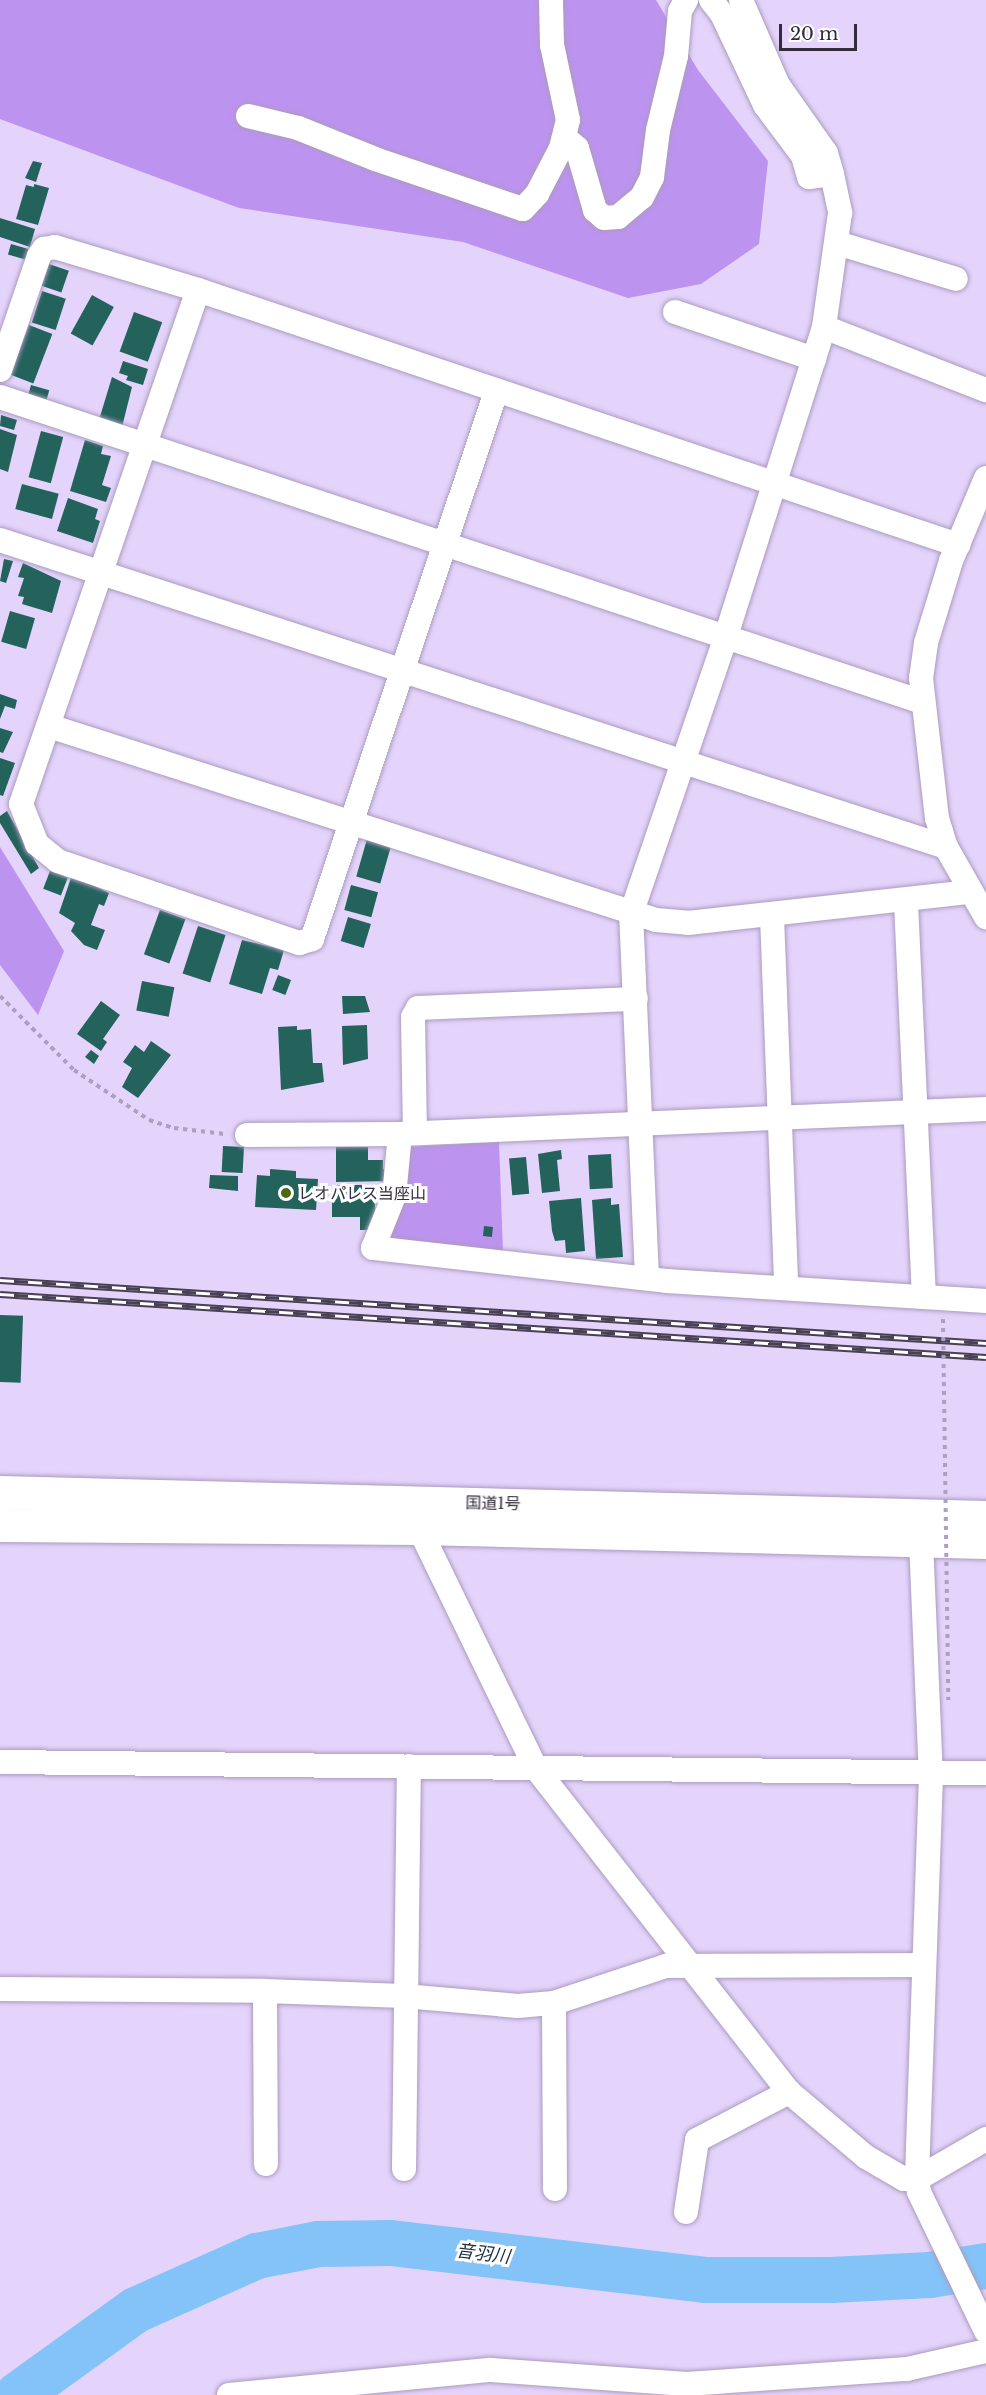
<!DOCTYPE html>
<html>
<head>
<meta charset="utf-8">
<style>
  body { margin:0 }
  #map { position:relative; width:986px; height:2395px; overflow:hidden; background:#e4d4fb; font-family:"Libre Baskerville","Noto Sans JP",serif }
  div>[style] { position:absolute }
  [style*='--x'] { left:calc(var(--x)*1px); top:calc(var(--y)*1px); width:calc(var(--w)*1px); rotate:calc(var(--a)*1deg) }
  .green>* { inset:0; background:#bd93f0 }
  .river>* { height:46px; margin:-23px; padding:0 23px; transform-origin:23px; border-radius:23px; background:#83c3f7 }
  .building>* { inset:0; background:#23635c; transform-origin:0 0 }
  .path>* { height:4px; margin-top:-2px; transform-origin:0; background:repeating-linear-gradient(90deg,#ada0bf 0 4.5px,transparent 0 9px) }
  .roads { filter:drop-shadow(0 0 2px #ab9bc0) drop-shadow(0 0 2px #ab9bc0) }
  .minor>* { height:24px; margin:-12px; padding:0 12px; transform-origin:12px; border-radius:12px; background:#fff }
  .trunk>* { height:33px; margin:-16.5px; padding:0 16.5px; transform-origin:16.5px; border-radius:16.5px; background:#fff }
  .rail>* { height:7px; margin-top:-3.5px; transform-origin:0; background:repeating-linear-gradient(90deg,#fefefe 0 14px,#494153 0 28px); box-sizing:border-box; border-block:2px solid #494153 }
  .path-bridge>* { height:4px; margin-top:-2px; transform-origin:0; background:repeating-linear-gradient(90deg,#ada0bf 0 4.5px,transparent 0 9px) }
  .dots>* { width:16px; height:16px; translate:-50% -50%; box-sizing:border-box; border:3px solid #fefefe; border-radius:50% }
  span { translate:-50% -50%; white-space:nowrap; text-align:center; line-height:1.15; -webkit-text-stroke:6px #fefefe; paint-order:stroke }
  .poi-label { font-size:16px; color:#332c3b }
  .left { translate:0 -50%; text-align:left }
  .street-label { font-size:16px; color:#332c3b }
  .water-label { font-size:18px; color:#192d3d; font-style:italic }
  .scale { position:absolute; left:779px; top:24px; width:78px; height:27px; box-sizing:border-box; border:3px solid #332c3b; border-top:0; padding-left:8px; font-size:18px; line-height:21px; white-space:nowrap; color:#332c3b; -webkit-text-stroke:4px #fefefe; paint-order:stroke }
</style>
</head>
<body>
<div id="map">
  <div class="green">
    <i style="clip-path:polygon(0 0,656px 0,698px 70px,768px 161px,759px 244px,701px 284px,628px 298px,463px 242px,239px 208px,0 119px)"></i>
    <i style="clip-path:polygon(0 847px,64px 951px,38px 1015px,0 965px)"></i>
    <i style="clip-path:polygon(499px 1142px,503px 1252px,383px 1239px,406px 1147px)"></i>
  </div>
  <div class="river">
    <i style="--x:18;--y:2395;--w:145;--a:-35.8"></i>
    <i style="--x:136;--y:2310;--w:133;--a:-24.1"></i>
    <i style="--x:257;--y:2256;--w:62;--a:-11.1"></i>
    <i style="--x:318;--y:2244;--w:73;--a:-0.8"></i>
    <i style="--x:391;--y:2243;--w:318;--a:6.7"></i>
    <i style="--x:707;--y:2280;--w:124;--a:0"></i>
    <i style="--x:831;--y:2280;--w:99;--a:-2.9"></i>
    <i style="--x:930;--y:2275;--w:57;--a:-9.1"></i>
  </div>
  <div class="building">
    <i style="clip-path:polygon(33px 161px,42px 163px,36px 182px,25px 178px)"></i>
    <i style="clip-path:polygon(34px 184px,49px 188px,38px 225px,16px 219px,26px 185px,34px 187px)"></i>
    <i style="clip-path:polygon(0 218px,35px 229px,30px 247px,0 237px)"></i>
    <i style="left:11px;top:244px;width:18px;height:11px;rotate:16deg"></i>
    <i style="left:49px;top:264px;width:21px;height:23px;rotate:19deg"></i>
    <i style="left:42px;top:291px;width:25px;height:33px;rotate:18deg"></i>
    <i style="left:92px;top:295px;width:25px;height:44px;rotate:29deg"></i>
    <i style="left:134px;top:312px;width:30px;height:42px;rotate:20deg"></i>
    <i style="left:29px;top:325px;width:25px;height:53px;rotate:21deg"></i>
    <i style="clip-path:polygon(123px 361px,148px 369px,143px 385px,126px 380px,128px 376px,119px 373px)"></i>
    <i style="clip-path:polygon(112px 377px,132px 387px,122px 427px,99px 420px)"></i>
    <i style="left:31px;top:385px;width:19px;height:12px;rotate:16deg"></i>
    <i style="clip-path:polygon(1px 415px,17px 420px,14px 430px,0 426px)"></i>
    <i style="clip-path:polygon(0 429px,17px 435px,8px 472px,0 469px)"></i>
    <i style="left:41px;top:431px;width:23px;height:48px;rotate:15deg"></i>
    <i style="clip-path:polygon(85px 440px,103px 446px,101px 454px,111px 456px,102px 485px,111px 488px,106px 502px,70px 491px)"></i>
    <i style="left:22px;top:484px;width:38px;height:26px;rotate:15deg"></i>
    <i style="clip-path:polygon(68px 498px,98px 509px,95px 519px,100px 521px,93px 543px,57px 531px)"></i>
    <i style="clip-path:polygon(4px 559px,13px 561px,6px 583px,0 581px)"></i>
    <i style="clip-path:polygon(23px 563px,61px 581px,52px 613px,22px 604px,24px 597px,18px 596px,24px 578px,18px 577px)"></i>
    <i style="left:10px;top:611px;width:26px;height:32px;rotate:16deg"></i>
    <i style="clip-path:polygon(0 694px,17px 700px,15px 709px,5px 706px,0 719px)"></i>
    <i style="clip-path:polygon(0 728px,13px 732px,3px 753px,0 752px)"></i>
    <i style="clip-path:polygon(0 758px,15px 763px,3px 796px,0 795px)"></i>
    <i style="clip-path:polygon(7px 811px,39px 868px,31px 874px,0 823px,0 816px)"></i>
    <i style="left:367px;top:839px;width:25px;height:39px;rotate:16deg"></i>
    <i style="left:50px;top:871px;width:19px;height:19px;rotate:21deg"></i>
    <i style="clip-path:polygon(72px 875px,109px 893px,104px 906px,99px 904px,91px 925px,105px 930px,97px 950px,84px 945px,71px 931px,75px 923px,59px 913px)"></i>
    <i style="left:351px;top:885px;width:28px;height:26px;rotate:15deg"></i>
    <i style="left:160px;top:910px;width:27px;height:47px;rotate:20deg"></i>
    <i style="left:348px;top:917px;width:24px;height:25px;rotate:17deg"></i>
    <i style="left:198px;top:926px;width:29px;height:50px;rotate:18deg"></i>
    <i style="clip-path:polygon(242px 940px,284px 950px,278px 970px,270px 968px,262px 994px,229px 984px)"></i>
    <i style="left:278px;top:975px;width:14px;height:16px;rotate:21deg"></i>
    <i style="left:142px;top:981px;width:33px;height:30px;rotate:11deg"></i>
    <i style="clip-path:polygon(342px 996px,365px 996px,370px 1012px,343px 1014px)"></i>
    <i style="clip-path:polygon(101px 1001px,120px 1015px,103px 1039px,107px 1042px,101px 1051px,77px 1034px)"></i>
    <i style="clip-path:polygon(367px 1025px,368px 1059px,343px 1065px,342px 1026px)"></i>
    <i style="clip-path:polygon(297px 1026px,297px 1030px,311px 1029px,313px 1063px,322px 1063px,324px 1082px,281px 1090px,278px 1027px)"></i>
    <i style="clip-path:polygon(151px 1041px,171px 1055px,138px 1098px,122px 1087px,132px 1068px,123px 1062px,135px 1045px,144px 1052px)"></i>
    <i style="clip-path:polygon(91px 1050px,99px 1056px,94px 1064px,85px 1057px)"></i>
    <i style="left:223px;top:1146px;width:21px;height:26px;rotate:3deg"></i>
    <i style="clip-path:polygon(336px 1147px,368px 1147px,368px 1160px,383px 1160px,383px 1169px,391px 1169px,391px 1181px,336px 1182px)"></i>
    <i style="clip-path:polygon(561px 1150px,562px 1159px,557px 1160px,560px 1191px,542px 1193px,538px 1154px)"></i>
    <i style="left:611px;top:1154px;width:34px;height:23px;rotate:87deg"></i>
    <i style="left:526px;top:1157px;width:37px;height:17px;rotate:85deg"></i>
    <i style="clip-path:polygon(270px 1169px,296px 1171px,296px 1178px,318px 1179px,316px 1210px,255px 1207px,257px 1175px,270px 1176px)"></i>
    <i style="clip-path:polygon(210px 1175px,238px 1176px,238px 1191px,209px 1188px)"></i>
    <i style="clip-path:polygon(338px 1185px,375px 1185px,375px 1230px,360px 1230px,360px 1217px,332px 1217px,332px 1188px)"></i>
    <i style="clip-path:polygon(581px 1198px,585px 1251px,566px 1253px,565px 1240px,555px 1241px,552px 1231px,549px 1201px)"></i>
    <i style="clip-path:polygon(611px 1198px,611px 1205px,619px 1204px,623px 1257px,596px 1259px,592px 1200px)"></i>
    <i style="left:484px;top:1226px;width:9px;height:10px;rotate:6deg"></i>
    <i style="left:0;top:1315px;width:23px;height:67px;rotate:2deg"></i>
  </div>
  <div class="path">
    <i style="--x:0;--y:996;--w:105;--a:45"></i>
    <i style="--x:74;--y:1070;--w:90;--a:33.7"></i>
    <i style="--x:149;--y:1120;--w:26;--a:18"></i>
    <i style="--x:174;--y:1128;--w:51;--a:6.7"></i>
  </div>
  <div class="roads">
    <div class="minor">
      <i style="--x:711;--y:0;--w:18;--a:52"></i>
      <i style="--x:722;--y:14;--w:101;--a:64.7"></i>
      <i style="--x:765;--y:105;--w:64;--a:53.3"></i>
      <i style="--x:803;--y:156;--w:22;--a:74"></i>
      <i style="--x:809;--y:177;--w:23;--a:-7"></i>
      <i style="--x:741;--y:0;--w:93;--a:66.5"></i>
      <i style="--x:778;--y:85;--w:83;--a:54.8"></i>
      <i style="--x:826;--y:153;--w:22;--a:74"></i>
      <i style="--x:832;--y:174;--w:40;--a:78"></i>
      <i style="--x:840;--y:213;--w:115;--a:98"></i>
      <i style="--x:824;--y:327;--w:174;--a:21.3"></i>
      <i style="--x:248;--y:116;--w:51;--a:13.5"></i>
      <i style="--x:298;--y:128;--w:83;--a:21.9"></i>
      <i style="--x:375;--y:159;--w:156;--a:18.7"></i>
      <i style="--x:523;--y:209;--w:21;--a:-47"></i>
      <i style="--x:537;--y:194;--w:52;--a:-62.4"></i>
      <i style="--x:561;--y:148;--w:29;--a:-76"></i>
      <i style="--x:568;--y:120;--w:77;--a:-102"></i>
      <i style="--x:552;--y:45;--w:45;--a:-91.3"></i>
      <i style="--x:564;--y:137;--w:17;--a:40"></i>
      <i style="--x:577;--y:148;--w:65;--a:73.8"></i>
      <i style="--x:595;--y:210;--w:12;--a:42"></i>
      <i style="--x:604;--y:218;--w:14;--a:-4"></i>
      <i style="--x:618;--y:217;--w:31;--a:-40"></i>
      <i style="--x:642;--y:197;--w:22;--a:-63"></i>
      <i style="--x:652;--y:177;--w:47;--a:-82.7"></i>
      <i style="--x:658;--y:130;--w:76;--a:-76.3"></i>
      <i style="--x:676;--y:56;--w:45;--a:-84.9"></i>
      <i style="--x:680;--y:11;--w:13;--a:-61"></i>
      <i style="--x:837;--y:243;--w:124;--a:16.8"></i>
      <i style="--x:198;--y:290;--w:544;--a:109"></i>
      <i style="--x:21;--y:804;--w:43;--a:68.2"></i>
      <i style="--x:37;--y:844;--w:27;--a:39"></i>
      <i style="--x:58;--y:861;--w:255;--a:18.8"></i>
      <i style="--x:299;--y:943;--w:14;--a:-17"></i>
      <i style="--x:312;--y:939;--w:577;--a:-71.41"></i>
      <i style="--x:675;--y:312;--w:147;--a:18.7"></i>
      <i style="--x:0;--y:370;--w:120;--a:-71.1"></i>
      <i style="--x:39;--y:256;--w:9;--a:-54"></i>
      <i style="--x:44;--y:249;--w:11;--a:-10"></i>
      <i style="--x:55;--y:247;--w:149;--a:16.7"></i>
      <i style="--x:198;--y:290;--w:802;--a:18.55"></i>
      <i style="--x:0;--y:397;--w:971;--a:18.3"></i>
      <i style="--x:986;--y:478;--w:90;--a:112.9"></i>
      <i style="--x:951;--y:561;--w:86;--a:107"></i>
      <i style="--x:926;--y:643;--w:35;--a:98"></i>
      <i style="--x:921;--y:678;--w:141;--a:83.5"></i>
      <i style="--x:937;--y:818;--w:30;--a:73"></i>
      <i style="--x:946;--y:847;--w:81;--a:60.3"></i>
      <i style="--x:0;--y:540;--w:995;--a:17.98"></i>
      <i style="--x:49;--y:726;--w:637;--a:17.72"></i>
      <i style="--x:656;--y:920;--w:32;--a:5"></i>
      <i style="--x:688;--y:923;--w:284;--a:-6.3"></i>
      <i style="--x:906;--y:902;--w:395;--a:87.4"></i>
      <i style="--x:924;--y:1297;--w:62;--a:3.7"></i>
      <i style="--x:772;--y:916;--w:371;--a:87.8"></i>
      <i style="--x:415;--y:1133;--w:116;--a:-91"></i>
      <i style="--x:413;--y:1017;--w:10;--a:-61"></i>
      <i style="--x:418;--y:1008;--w:218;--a:-2.4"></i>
      <i style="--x:400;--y:1134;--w:62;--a:95.5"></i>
      <i style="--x:394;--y:1196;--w:56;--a:112"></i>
      <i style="--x:373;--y:1248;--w:296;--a:6.4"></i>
      <i style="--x:667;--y:1281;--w:257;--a:3.6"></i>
      <i style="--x:247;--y:1135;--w:153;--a:-0.4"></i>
      <i style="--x:400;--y:1134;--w:587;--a:-2.44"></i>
      <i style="--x:647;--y:1278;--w:364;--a:-92.5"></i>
      <i style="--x:631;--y:914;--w:294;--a:-71.1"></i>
      <i style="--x:726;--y:636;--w:324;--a:-72.4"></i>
      <i style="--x:419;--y:1528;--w:266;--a:64.1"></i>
      <i style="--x:535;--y:1767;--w:412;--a:52"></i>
      <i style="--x:789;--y:2092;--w:101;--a:40.2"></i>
      <i style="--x:866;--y:2157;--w:44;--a:30.1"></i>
      <i style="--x:904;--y:2179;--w:13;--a:0"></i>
      <i style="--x:917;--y:2179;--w:80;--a:-30.1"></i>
      <i style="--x:921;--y:1540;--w:235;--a:87.6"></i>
      <i style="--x:931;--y:1775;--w:404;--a:92"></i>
      <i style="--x:917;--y:2179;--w:13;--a:81"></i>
      <i style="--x:919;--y:2192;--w:154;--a:64.3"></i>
      <i style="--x:0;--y:1762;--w:986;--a:0.64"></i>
      <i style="--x:0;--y:1989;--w:265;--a:0.4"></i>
      <i style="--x:265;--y:1991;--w:139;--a:2.1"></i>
      <i style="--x:404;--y:1996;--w:114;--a:5"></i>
      <i style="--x:518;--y:2006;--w:36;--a:-5"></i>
      <i style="--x:554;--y:2003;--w:118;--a:-18.3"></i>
      <i style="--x:666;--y:1966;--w:258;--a:-0.2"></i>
      <i style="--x:265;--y:1991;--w:173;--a:89.7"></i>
      <i style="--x:554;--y:2003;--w:186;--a:89.7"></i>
      <i style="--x:404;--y:2169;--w:403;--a:-89.3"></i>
      <i style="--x:686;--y:2212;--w:73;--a:-81.3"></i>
      <i style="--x:697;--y:2140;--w:104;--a:-27.6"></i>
      <i style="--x:229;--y:2395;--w:263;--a:-5.5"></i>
      <i style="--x:491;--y:2370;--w:196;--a:4.1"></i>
      <i style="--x:686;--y:2384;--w:222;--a:-3.9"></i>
      <i style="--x:907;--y:2369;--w:81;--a:-12.8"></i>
    </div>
    <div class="trunk">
      <i style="--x:0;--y:1492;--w:986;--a:1.45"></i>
      <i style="--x:0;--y:1525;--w:419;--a:0.4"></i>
      <i style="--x:419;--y:1528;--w:567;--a:1.41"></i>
    </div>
  </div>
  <div class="rail">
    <i style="--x:0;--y:1280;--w:988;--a:3.66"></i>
    <i style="--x:0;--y:1294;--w:988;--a:3.66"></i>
  </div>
  <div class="path-bridge">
    <i style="--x:943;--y:1319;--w:381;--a:89.2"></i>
  </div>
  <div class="dots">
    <i style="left:286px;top:1193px;background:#506615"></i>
  </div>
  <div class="poi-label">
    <span class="left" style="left:298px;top:1193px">レオパレス当座山</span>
  </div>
  <div class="street-label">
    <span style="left:493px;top:1503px;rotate:1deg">国道1号</span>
  </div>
  <div class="water-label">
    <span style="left:483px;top:2254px;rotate:7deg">音羽川</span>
  </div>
  <div class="scale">20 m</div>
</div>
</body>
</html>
